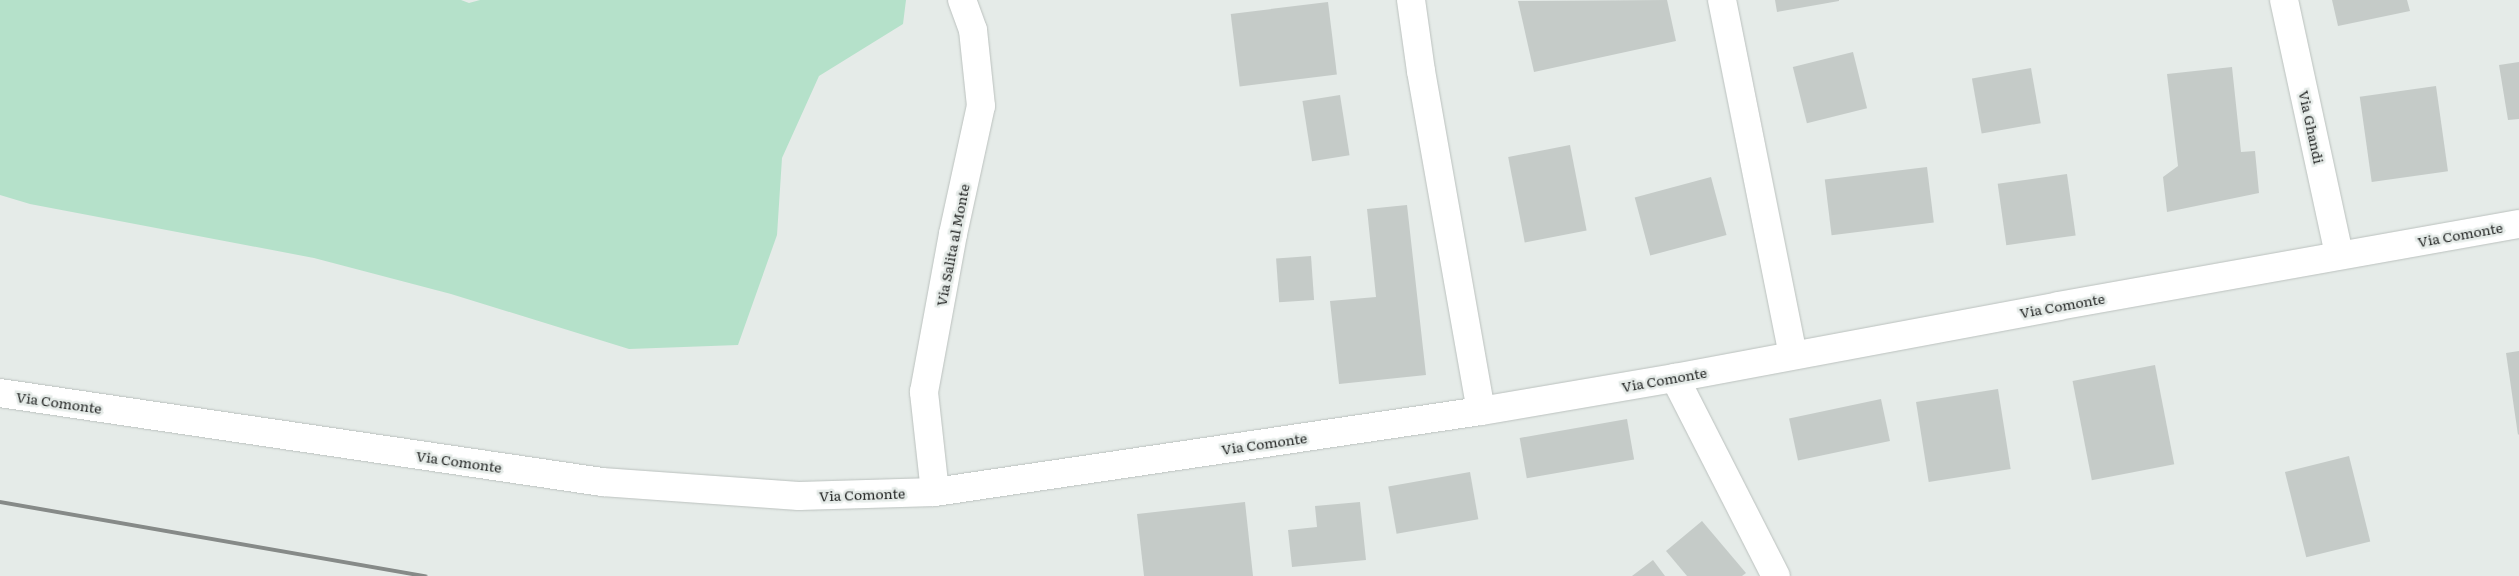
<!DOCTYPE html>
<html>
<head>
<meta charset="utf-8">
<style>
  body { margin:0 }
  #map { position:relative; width:2519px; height:576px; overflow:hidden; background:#e5ebe8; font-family:Literata,serif }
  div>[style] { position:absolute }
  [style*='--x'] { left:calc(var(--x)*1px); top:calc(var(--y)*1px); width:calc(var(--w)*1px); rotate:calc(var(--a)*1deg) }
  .green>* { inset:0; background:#b5e1ca }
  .building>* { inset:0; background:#c5cbc8; transform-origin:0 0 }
  .roads { filter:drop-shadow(0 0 1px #bbc1be) drop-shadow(0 0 1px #bbc1be) }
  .minor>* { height:28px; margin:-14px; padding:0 14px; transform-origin:14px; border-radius:14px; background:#fff }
  .tertiary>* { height:28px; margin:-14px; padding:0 14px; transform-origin:14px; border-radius:14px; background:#fff }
  .rail>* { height:4px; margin:-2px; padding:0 2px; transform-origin:2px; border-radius:2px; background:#868a88 }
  span { translate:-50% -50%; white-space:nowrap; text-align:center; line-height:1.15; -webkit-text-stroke:5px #e5ebe8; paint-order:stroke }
  .street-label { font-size:14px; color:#242625 }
</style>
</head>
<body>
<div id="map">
  <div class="green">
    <i style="clip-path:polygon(0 0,461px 0,469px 3px,480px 0,906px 0,903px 24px,819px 76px,782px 158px,777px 235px,738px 345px,629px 349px,451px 294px,314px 258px,30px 204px,0 195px)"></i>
  </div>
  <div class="building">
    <i style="clip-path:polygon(1667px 0,1676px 41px,1534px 72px,1518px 1px)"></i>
    <i style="clip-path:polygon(1775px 0,1839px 0,1839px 1px,1777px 12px)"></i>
    <i style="clip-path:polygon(2332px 0,2407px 0,2410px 11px,2338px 26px)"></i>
    <i style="left:1328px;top:2px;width:73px;height:98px;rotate:83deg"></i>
    <i style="left:1853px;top:52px;width:58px;height:62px;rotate:76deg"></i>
    <i style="clip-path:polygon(2519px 62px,2519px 119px,2508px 120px,2499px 65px)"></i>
    <i style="clip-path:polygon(2232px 67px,2241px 152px,2255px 151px,2259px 193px,2167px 212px,2163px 177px,2178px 166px,2167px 74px)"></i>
    <i style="left:2031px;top:68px;width:56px;height:60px;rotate:80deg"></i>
    <i style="left:2436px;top:86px;width:86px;height:77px;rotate:82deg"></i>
    <i style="left:1340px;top:95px;width:61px;height:38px;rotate:81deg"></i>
    <i style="left:1570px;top:145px;width:87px;height:63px;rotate:79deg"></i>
    <i style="left:1927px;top:167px;width:56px;height:103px;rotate:83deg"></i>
    <i style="left:2067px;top:174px;width:62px;height:70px;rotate:82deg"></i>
    <i style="left:1711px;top:177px;width:60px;height:79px;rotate:75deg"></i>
    <i style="clip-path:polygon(1407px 205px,1426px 375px,1339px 384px,1330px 301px,1376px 297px,1367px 209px)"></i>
    <i style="left:1311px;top:256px;width:44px;height:35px;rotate:86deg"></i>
    <i style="clip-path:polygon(2519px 351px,2519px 434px,2518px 435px,2506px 353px)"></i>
    <i style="left:2155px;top:365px;width:101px;height:84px;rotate:79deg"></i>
    <i style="left:1998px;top:389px;width:81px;height:83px;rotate:81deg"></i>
    <i style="left:1881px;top:399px;width:43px;height:94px;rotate:78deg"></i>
    <i style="left:1627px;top:419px;width:41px;height:109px;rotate:80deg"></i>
    <i style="left:2349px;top:456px;width:88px;height:66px;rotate:76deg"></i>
    <i style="left:1470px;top:472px;width:48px;height:83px;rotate:80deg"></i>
    <i style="clip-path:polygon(1245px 502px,1253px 576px,1144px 576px,1137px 514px)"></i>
    <i style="clip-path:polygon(1360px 502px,1366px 560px,1292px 567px,1288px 530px,1317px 527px,1315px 506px)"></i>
    <i style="clip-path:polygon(1702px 521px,1746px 573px,1742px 576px,1687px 576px,1666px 551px)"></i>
    <i style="clip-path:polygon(1653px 560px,1665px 576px,1632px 576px)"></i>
  </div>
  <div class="roads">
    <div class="minor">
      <i style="--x:1411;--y:0;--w:72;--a:82"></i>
      <i style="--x:1421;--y:71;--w:345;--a:80"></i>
      <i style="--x:1722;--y:0;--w:362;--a:78.7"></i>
      <i style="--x:2284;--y:0;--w:261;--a:77.8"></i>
      <i style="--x:1675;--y:378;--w:222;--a:63"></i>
      <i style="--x:935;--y:492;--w:101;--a:-96.3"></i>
      <i style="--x:924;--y:392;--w:161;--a:-79.6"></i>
      <i style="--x:953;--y:234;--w:131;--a:-77.7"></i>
      <i style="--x:981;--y:106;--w:76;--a:-96"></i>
      <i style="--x:973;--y:30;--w:32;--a:-110"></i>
    </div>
    <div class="tertiary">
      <i style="--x:0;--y:393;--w:609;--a:8.41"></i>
      <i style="--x:602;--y:482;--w:197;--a:4.1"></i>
      <i style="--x:799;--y:496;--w:136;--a:-1.7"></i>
      <i style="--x:935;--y:492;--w:552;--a:-8.44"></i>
      <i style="--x:1481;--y:411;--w:197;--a:-9.7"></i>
      <i style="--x:1675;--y:378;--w:390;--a:-10.6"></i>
      <i style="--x:2058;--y:306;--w:468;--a:-10.1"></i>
    </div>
  </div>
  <div class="rail">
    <i style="--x:0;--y:502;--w:432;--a:9.9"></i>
  </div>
  <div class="street-label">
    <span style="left:2312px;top:127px;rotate:78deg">Via Ghandi</span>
    <span style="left:2460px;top:234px;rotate:-10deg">Via Comonte</span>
    <span style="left:952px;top:245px;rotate:-79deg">Via Salita al Monte</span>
    <span style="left:2062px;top:305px;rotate:-10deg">Via Comonte</span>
    <span style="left:1664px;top:379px;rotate:-10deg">Via Comonte</span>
    <span style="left:59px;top:402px;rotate:8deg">Via Comonte</span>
    <span style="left:1264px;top:443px;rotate:-8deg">Via Comonte</span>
    <span style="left:459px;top:461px;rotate:8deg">Via Comonte</span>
    <span style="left:862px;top:494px;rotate:-2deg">Via Comonte</span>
  </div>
</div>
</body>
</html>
